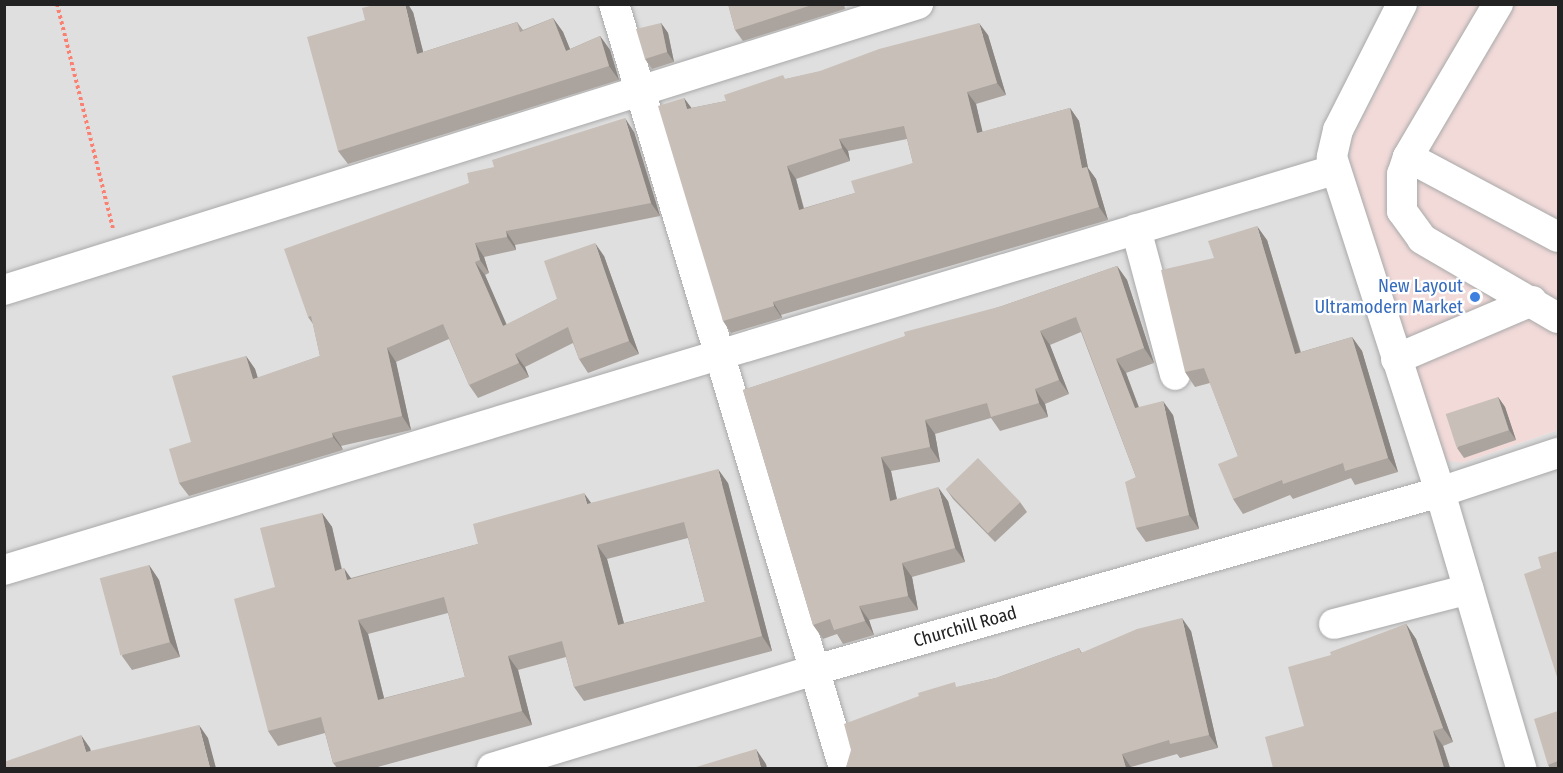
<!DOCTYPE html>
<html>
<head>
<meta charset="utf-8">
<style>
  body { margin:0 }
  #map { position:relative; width:1563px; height:773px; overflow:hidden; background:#f2efe9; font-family:"Fira Sans Condensed",sans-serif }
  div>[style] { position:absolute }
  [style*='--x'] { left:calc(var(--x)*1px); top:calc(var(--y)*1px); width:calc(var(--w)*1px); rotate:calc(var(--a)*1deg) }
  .residential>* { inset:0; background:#e0dfdf }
  .commercial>* { inset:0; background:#f2dad9 }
  .path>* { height:4px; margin-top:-2px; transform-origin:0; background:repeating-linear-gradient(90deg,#fa8072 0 3px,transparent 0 6px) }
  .roads { filter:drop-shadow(0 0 2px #a9a9a9) drop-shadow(0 0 2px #a9a9a9) }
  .minor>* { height:30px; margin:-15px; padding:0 15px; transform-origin:15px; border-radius:15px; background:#fff }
  .wall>* { inset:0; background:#aba49e }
  .shaded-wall>* { inset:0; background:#8b8681 }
  .building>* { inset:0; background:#c7bfb8; transform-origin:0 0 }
  .dots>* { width:16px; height:16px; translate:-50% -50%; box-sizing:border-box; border:3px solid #fff; border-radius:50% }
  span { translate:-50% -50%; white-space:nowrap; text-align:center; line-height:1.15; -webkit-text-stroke:4.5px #fff; paint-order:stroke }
  .shop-label { font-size:18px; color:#366cbe }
  .right { translate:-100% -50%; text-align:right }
  .street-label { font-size:18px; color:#222 }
  .frame { position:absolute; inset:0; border:6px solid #222; pointer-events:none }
</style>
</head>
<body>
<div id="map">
  <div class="residential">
    <i style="clip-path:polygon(5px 5px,1420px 5px,1351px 141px,1462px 463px,1558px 430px,1558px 768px,5px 768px)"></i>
  </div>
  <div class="commercial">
    <i style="clip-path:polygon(1420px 5px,1558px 5px,1558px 430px,1462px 463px,1448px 461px,1437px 445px,1350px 164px,1351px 141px)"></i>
  </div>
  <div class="path">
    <i style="--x:57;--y:4;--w:231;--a:76"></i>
  </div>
  <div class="roads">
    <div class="minor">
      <i style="--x:614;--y:4;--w:798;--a:73.25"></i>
      <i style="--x:1402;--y:4;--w:141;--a:116.9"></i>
      <i style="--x:1338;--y:130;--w:28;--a:103"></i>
      <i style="--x:1332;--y:157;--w:352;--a:72.1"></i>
      <i style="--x:1440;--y:492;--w:288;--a:73.6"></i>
      <i style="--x:1498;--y:4;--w:178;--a:120.5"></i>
      <i style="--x:1408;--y:157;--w:18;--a:109"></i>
      <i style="--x:1402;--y:174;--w:37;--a:90"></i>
      <i style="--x:1402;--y:211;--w:34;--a:54"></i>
      <i style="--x:1422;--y:239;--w:157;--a:30.2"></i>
      <i style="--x:1408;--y:157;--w:170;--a:28.1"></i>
      <i style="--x:1136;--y:229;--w:151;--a:75"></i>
      <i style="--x:4;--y:290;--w:958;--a:-17.38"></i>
      <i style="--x:1396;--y:359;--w:148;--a:-23.1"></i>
      <i style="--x:4;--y:570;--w:1389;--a:-16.74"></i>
      <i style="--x:1334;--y:624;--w:139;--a:-14.5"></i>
      <i style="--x:492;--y:768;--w:338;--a:-16.9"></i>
      <i style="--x:815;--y:670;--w:650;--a:-15.9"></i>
      <i style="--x:1440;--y:492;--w:124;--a:-18.3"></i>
    </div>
  </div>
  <div class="wall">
    <i style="clip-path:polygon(728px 4px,844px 4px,845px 9px,743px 41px,735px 30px)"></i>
    <i style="clip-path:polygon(413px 12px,423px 52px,517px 22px,523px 30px,553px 18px,563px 32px,570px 49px,600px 36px,610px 50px,619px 80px,348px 164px,338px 151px)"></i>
    <i style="clip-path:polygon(661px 23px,668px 33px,674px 62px,652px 69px,645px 59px)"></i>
    <i style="clip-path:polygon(evenodd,988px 35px,1006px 95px,976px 104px,982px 132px,1070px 108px,1079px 121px,1088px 168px,1096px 179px,1108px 220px,781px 315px,782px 318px,731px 333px,723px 321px,684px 98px,691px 108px,726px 101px,786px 79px,988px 35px,907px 139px,913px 163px,855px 193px,804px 208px,796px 179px,850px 161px,848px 151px,907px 139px)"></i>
    <i style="clip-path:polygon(634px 132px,660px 216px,515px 245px,516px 250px,484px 257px,489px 273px,485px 275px,506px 325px,557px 299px,604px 256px,639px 354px,588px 373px,579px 359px,573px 343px,525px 367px,529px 377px,478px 398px,469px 385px,449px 339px,396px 362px,411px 430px,341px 446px,343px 450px,189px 496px,179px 483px,191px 442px,246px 356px,255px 369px,258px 378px,320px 356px,313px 324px,308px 317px,469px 183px)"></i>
    <i style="clip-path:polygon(1267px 240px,1301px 352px,1352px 337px,1362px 351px,1398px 472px,1355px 485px,1351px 478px,1293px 499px,1290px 495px,1243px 514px,1233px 499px,1238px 456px,1210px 383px,1195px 387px,1185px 372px,1214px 258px)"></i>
    <i style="clip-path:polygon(1117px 266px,1127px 280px,1154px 363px,1126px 373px,1139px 407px,1173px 415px,1199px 529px,1146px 542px,1136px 528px,1136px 477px,1081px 332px,1050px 345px,1069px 394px,1045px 404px,1048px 417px,1000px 431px,991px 418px,935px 434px,940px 462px,891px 471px,897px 499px,948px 501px,965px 562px,912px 577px,918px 610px,869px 620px,874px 635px,843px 644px,837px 634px,823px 639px,813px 625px,743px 390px,1002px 306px)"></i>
    <i style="clip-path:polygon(1498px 397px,1505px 407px,1516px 440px,1464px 458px,1457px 448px)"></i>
    <i style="clip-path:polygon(evenodd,728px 483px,772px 651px,584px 701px,574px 687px,566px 657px,518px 670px,532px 725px,374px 768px,337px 768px,333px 763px,325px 733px,278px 746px,268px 731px,275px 587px,322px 513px,332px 527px,342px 569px,351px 578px,478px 544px,591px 503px,728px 483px,688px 538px,705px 602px,624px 623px,607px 559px,688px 538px,728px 483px,448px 613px,465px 677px,384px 698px,368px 634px,448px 613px)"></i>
    <i style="clip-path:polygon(946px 489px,1020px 502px,1027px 512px,995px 542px,953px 499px)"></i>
    <i style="clip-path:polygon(149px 565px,159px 580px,180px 657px,132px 670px,122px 656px)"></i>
    <i style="clip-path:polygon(1406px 624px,1416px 639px,1453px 742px,1443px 746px,1450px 768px,1273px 768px,1304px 726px,1331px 655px)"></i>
    <i style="clip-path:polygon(1191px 631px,1218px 748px,1180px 758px,1177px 754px,1131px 767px,1132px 768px,847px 768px,958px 687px,996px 678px,1079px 648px,1082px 653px)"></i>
    <i style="clip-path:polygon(1558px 711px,1558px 768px,1550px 768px,1548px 765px)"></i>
  </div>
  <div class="shaded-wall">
    <i style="clip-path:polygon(405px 4px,408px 4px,413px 12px,427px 67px,417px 54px)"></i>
    <i style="clip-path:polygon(553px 18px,563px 32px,576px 64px,566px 51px)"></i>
    <i style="clip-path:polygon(661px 23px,668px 33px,674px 62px,667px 52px)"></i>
    <i style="clip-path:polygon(979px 23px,988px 35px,1006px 95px,997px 83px)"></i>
    <i style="clip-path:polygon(600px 36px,610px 50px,619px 80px,609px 66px)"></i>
    <i style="clip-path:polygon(967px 92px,976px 104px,986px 146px,977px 133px)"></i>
    <i style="clip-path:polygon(684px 98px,693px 110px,687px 109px)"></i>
    <i style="clip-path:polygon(1070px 108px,1079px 121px,1088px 168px,1096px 179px,1108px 220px,1099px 207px,1082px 168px)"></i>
    <i style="clip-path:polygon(625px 118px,634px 132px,660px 216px,651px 203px)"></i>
    <i style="clip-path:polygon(839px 139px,848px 151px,850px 161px,842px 148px)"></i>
    <i style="clip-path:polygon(787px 166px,796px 179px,807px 222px,799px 210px)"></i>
    <i style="clip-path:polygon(1257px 226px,1267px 240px,1305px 368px,1295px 354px)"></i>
    <i style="clip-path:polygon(506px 231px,515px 245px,516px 250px,507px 237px)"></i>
    <i style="clip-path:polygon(475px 243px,484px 257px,489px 273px,480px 260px)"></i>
    <i style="clip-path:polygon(595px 243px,604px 256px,639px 354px,629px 341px)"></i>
    <i style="clip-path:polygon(475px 262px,485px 275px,513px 339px,503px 326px)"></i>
    <i style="clip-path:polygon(1117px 266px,1127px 280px,1154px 363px,1144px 348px)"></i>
    <i style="clip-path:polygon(773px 302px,781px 315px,782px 318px,774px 306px)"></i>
    <i style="clip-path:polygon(1040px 331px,1050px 345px,1069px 394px,1059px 380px)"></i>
    <i style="clip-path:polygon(1352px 337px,1362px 351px,1398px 472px,1388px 458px)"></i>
    <i style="clip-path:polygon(387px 348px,396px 362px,411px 430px,402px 416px)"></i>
    <i style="clip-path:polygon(515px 354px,525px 367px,529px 377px,519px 363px)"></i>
    <i style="clip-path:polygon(246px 356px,255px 369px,262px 393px,253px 379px)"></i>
    <i style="clip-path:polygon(1116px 359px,1126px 373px,1144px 422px,1135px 408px)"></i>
    <i style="clip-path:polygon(1035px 389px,1045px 404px,1048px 417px,1039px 403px)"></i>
    <i style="clip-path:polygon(1498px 397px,1505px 407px,1516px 440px,1509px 430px)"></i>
    <i style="clip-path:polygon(1163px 401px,1173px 415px,1199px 529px,1189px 515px)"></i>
    <i style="clip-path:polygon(925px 420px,935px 434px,940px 462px,930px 447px)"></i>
    <i style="clip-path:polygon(332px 433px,341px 446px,343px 450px,333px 437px)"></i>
    <i style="clip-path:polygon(881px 457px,891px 471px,900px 515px,890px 501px)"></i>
    <i style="clip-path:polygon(718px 469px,728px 483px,772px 651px,762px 636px)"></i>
    <i style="clip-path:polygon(938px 487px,948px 501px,965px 562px,955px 548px)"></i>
    <i style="clip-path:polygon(584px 493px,594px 507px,587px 504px)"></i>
    <i style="clip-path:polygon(322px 513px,332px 527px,345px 585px,335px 571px)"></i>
    <i style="clip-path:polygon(597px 545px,607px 559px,628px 639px,618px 625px)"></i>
    <i style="clip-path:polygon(902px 563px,912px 577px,918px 610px,908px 596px)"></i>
    <i style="clip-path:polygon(149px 565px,159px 580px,180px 657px,170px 642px)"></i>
    <i style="clip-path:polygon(344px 568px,354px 583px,347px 580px)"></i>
    <i style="clip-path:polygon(859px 606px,869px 620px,874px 635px,865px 621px)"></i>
    <i style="clip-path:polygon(1182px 618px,1191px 631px,1218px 748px,1209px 735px)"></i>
    <i style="clip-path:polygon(358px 620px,368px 634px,388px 714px,378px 700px)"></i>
    <i style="clip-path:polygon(1406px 624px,1416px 639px,1453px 742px,1443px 728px)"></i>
    <i style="clip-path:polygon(508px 656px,518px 670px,532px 725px,522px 711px)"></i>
    <i style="clip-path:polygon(199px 725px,208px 738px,216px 768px,210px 768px)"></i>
    <i style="clip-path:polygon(1433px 731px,1443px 746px,1450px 768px,1444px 768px)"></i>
    <i style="clip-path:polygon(81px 735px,90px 748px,95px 765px,86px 752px)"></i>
    <i style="clip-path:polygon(756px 749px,766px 764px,767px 768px,761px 768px)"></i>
    <i style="clip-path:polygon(1122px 754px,1131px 767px,1132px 768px,1126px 768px)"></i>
  </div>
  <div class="building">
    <i style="clip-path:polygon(378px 4px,405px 4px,417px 54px,517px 22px,520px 32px,553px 18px,566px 51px,600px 36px,609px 66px,338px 151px,307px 37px,365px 20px,362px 8px)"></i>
    <i style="clip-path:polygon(728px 4px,815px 4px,735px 30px)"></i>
    <i style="clip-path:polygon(661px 23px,667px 52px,645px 59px,636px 29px)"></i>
    <i style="clip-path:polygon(evenodd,979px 23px,997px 83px,967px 92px,977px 133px,1070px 108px,1082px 168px,1087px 167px,1099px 207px,773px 302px,774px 306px,723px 321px,658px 106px,684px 98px,687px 109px,726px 101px,724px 95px,783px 75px,785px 79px,820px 71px,879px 49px,979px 23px,904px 126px,913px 163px,851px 181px,855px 193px,799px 210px,787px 166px,842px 148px,839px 139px,904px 126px)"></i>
    <i style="clip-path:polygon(625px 118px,651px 203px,506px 231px,507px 237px,475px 243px,480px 260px,475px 262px,503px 326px,557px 299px,544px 261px,595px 243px,629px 341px,579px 359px,568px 327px,515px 354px,519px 363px,469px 385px,443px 324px,387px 348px,402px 416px,332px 433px,333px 437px,179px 483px,169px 449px,191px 442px,172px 376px,246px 356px,253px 379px,320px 356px,311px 316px,308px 317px,284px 249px,469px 183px,467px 173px,494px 167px,492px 160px)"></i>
    <i style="clip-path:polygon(1257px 226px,1295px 354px,1352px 337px,1388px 458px,1345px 471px,1343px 463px,1283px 484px,1282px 480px,1233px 499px,1218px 464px,1238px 456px,1204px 368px,1185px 372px,1161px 270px,1214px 258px,1208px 241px)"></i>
    <i style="clip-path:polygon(1117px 266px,1144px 348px,1116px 359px,1135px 408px,1163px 401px,1189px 515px,1136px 528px,1125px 482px,1136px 477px,1076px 317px,1040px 331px,1059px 380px,1035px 389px,1039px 403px,991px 417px,987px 403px,925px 420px,930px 447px,881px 457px,890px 501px,938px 487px,955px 548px,902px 563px,908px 596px,859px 606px,865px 621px,834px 630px,830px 619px,813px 625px,743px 390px,905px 336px,904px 332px,1002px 306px)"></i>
    <i style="left:1498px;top:397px;width:35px;height:55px;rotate:72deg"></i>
    <i style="left:978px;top:458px;width:61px;height:45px;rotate:46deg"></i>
    <i style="clip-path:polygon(evenodd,718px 469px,762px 636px,574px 687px,562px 641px,508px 656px,522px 711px,333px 763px,321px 717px,268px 731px,234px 599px,275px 587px,260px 528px,322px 513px,335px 571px,344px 568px,347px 580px,478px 544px,473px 524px,584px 493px,587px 504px,718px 469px,684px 522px,705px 602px,618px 625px,597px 545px,684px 522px,718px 469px,444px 597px,465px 677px,378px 700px,358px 620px,444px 597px)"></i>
    <i style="clip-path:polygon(1558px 551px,1558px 680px,1524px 574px,1541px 568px,1538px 557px)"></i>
    <i style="left:149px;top:565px;width:80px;height:51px;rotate:75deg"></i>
    <i style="clip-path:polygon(1182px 618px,1209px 735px,1170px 744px,1169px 740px,1122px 754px,1126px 768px,847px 768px,846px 767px,851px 750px,844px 724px,919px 696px,918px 693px,955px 682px,956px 687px,996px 678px,1079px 648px,1081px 653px,1137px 629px)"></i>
    <i style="clip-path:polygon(1406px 624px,1443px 728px,1433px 731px,1444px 768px,1273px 768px,1265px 737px,1304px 726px,1288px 667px,1331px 655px,1330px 652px)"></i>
    <i style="clip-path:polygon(1558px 711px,1558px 761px,1548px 765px,1534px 719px)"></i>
    <i style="clip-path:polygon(199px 725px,210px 768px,4px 768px,4px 762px,81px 735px,86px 752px)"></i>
    <i style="clip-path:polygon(756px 749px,761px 768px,693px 768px)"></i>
  </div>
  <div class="dots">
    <i style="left:1475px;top:297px;background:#3f7fe0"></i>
  </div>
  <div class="shop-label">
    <span class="right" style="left:1463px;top:297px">New Layout<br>Ultramodern Market</span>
  </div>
  <div class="street-label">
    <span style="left:965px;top:627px;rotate:-16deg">Churchill Road</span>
  </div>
  <div class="frame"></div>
</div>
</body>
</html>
